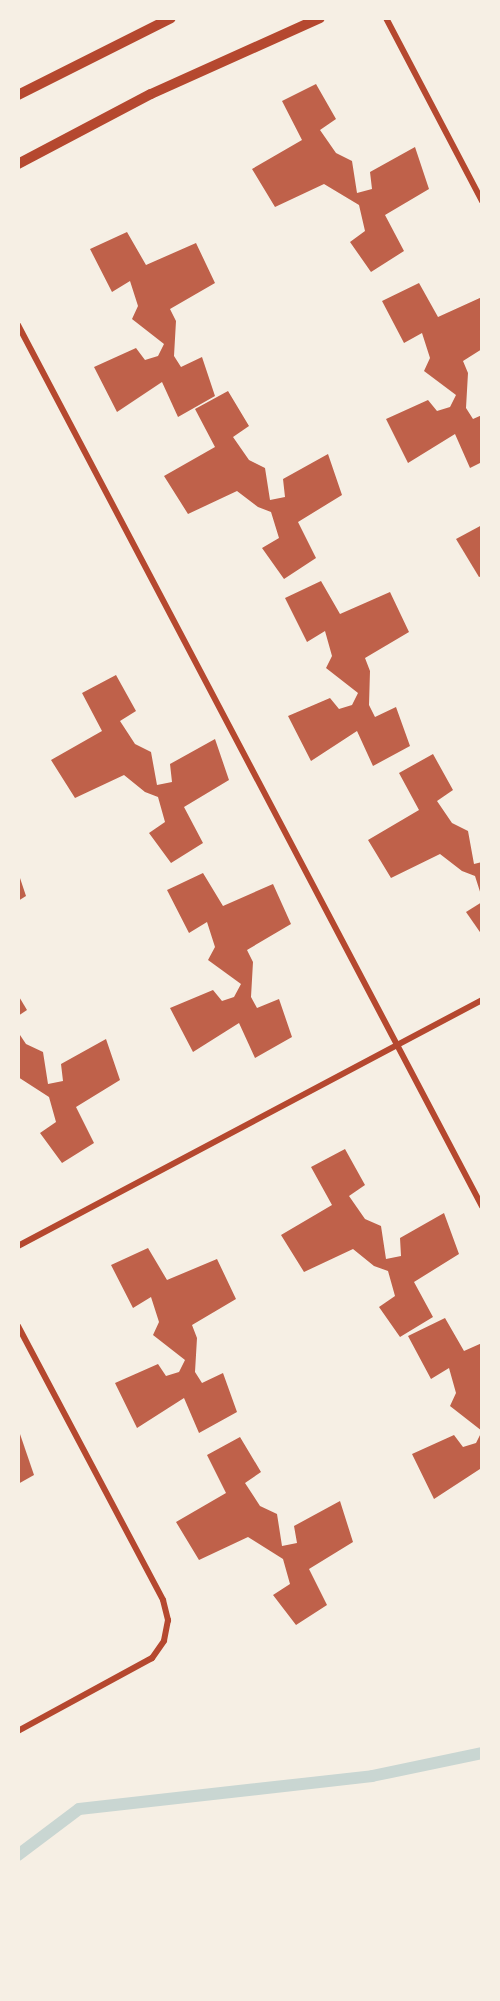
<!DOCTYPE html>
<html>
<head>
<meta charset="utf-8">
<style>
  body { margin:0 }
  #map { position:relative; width:500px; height:2001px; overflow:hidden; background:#f6efe4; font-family:"Fira Sans Condensed",sans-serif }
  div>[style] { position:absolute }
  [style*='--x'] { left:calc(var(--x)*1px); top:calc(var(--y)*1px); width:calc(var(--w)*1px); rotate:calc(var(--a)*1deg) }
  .stream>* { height:12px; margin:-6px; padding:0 6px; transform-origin:6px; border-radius:6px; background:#c9d6d2 }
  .building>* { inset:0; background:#bf614a }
  .minor>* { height:6px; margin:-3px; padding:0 3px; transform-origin:3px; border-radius:3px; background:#b5482f }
  .tertiary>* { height:10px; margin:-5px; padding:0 5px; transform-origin:5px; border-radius:5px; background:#b5482f }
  span { translate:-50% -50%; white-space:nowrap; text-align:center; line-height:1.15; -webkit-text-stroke:6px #f6efe4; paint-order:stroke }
  .frame { position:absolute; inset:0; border:20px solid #f6efe4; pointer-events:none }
</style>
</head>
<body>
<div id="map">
  <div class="stream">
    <i style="--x:18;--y:1855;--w:76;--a:-37"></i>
    <i style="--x:79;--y:1809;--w:295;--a:-6.4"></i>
    <i style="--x:372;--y:1776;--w:112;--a:-11.8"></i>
  </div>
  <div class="building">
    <i style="clip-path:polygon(316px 84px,336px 119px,320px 130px,336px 153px,352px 161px,357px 193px,372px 189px,370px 172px,415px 147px,429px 189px,385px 215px,404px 251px,371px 272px,350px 242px,365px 231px,359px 205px,324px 184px,275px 207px,252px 169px,302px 140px,282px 101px)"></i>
    <i style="clip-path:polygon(127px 232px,146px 265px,196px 243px,215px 283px,170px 309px,176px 321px,174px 356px,181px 367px,202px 357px,215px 396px,178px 417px,162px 382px,117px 412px,94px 367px,136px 348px,145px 360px,158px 356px,164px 344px,132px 319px,138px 306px,130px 281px,112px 292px,90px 249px)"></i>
    <i style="clip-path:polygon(419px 283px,438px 317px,482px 297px,482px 349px,463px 361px,468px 373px,466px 408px,473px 419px,482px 415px,482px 462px,470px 468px,455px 434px,408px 463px,386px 419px,428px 400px,437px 411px,450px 407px,456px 395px,424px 371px,430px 358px,422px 333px,404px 343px,382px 301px)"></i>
    <i style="clip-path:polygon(228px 391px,249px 426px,233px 437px,249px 460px,265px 468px,270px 500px,285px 497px,283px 479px,328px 454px,342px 495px,298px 522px,316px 558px,284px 579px,262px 548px,279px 538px,271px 512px,258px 507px,237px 491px,188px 514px,164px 476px,215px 447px,195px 409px)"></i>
    <i style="clip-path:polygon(482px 525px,482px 576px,479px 577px,456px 539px)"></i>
    <i style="clip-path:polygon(321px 581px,340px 614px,390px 592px,409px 632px,365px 658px,370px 671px,369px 705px,375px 717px,396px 707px,410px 746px,373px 766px,357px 731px,311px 761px,288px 716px,330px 698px,339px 709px,352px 705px,358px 693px,326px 668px,332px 656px,325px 631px,307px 642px,285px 598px)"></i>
    <i style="clip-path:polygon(116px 675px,136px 711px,120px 721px,135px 744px,151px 752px,157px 785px,172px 782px,170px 764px,215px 739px,229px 780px,184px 807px,203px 843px,171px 863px,149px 833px,165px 822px,158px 797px,145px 792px,124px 775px,75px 798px,51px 760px,102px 731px,82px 693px)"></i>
    <i style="clip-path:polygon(433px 754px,453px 790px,437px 801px,452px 823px,468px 831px,474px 864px,482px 862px,482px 898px,475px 876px,462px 871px,440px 854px,391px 878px,368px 840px,419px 810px,399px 773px)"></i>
    <i style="clip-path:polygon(18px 872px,26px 896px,18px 901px)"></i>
    <i style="clip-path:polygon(203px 873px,223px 906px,273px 884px,291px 924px,247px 950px,253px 962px,251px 997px,257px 1008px,279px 999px,292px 1037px,255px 1058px,239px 1023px,193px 1052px,170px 1008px,213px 990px,222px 1001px,234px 997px,241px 984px,208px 960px,215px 947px,207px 922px,189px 933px,167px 890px)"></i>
    <i style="clip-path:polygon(482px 902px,482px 935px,466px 912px)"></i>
    <i style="clip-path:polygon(18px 995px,27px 1010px,18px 1016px)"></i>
    <i style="clip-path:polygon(18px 1032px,26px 1044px,43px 1052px,48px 1084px,63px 1081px,61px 1064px,106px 1039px,120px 1080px,76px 1107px,94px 1143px,62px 1163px,40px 1133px,56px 1122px,49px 1097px,18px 1077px)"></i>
    <i style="clip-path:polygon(345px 1149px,365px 1185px,349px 1196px,365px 1219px,381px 1226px,386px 1259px,401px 1256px,400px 1238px,444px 1213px,459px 1254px,414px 1282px,433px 1317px,400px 1337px,379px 1307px,395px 1296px,388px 1271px,374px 1266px,353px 1249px,304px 1272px,281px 1235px,332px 1205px,311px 1167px)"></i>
    <i style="clip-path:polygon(148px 1248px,167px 1280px,217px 1259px,236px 1299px,192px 1325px,197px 1338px,195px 1372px,202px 1383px,223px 1373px,237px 1412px,199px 1433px,184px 1398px,137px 1428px,115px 1383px,158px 1364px,166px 1376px,179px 1372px,185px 1360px,153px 1335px,159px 1322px,151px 1297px,133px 1308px,111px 1265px)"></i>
    <i style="clip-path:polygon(445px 1318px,464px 1351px,482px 1343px,482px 1473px,480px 1469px,434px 1499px,412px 1454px,454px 1435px,463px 1447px,476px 1443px,482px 1431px,450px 1406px,456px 1393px,449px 1368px,431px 1379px,408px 1336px)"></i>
    <i style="clip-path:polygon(20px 1434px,34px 1475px,18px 1484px,18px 1435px)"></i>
    <i style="clip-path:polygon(240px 1437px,261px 1472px,245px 1483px,260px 1506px,277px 1514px,282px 1546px,297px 1543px,294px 1526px,340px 1501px,353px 1542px,309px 1569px,327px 1605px,296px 1625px,273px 1595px,290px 1584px,283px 1559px,248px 1537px,199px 1560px,176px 1522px,226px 1493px,207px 1455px)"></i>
  </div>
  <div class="minor">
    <i style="--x:386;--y:18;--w:207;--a:62.3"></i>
    <i style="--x:18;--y:325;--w:996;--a:62.23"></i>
    <i style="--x:18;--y:1246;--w:525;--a:-27.93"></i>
    <i style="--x:18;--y:1326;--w:310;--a:62.1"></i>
    <i style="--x:163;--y:1600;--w:21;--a:76"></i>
    <i style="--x:168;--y:1620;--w:21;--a:101"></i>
    <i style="--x:164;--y:1641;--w:21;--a:125"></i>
    <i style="--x:152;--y:1658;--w:153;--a:151.4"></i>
  </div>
  <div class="tertiary">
    <i style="--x:18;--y:95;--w:171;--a:-26.7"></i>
    <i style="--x:18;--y:164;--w:150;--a:-27.8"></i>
    <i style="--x:151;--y:94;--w:185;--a:-24.2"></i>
  </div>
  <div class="frame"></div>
</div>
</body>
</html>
